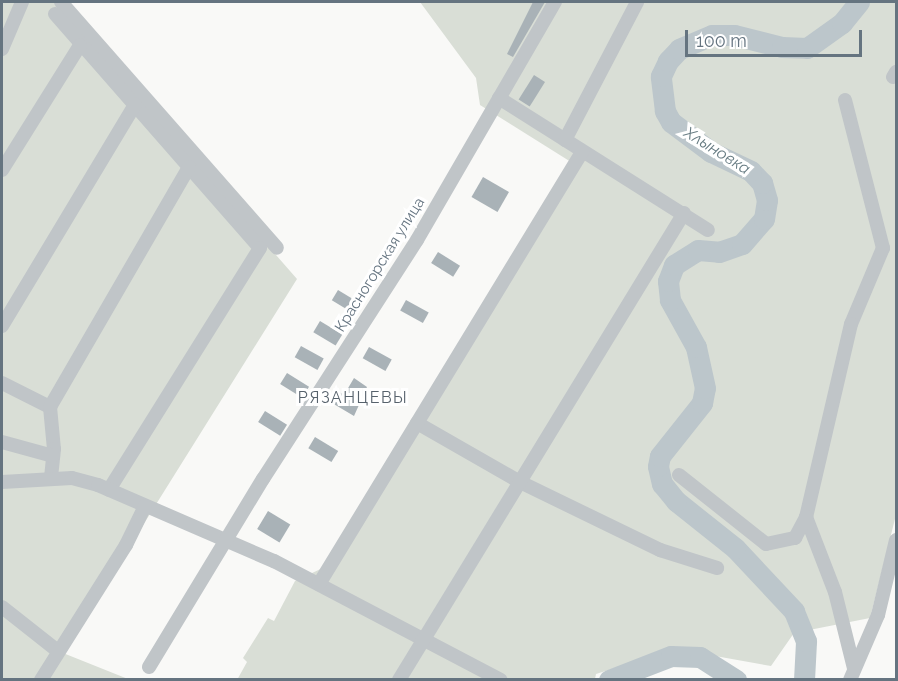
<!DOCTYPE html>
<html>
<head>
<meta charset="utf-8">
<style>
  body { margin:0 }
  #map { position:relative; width:898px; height:681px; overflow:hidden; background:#f9f9f7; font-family:Raleway,sans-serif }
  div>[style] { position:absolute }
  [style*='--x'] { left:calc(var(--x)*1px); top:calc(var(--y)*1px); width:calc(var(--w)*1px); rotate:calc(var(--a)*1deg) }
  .green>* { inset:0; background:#d9ded6 }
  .river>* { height:21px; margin:-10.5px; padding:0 10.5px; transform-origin:10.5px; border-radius:10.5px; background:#bcc6cb }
  .building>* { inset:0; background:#a9b2b7; transform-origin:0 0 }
  .minor>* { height:14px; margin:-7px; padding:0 7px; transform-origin:7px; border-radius:7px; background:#c0c5c8 }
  span { translate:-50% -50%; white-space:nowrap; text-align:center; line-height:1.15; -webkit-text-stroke:6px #fff; paint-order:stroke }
  .street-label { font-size:15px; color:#657480 }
  .water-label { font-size:16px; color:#657a81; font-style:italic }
  .neighbourhood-label { font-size:16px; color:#57626c; letter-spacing:1.5px }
  .frame { position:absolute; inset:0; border:3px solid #657480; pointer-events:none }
  .scale { position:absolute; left:685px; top:30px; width:177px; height:27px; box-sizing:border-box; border:3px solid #657480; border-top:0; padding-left:8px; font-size:18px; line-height:21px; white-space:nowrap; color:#657480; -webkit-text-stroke:4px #fff; paint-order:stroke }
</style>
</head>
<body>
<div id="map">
  <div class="green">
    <i style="clip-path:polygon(2px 2px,55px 2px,297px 279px,63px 653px,128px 679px,2px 679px)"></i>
    <i style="clip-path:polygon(420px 2px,896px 2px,896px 515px,870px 618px,794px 633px,771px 666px,704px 654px,647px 658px,596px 674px,595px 679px,237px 680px,247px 662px,243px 658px,268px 618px,274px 621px,295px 581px,327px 566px,571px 162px,480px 105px,476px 78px)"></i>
  </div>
  <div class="river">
    <i style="--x:609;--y:680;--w:66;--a:-21.2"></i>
    <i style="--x:671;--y:656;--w:29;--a:2"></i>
    <i style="--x:700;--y:657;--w:43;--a:32.6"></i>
    <i style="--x:804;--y:680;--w:39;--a:-87"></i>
    <i style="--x:806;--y:641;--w:32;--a:-112"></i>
    <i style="--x:794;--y:611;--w:86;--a:-133.1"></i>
    <i style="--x:735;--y:548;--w:75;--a:-141.5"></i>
    <i style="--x:676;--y:501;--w:22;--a:-129"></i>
    <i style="--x:662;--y:484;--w:18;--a:-103"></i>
    <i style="--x:658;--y:466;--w:10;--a:-79"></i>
    <i style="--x:660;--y:456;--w:68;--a:-51.6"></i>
    <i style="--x:702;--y:403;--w:15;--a:-79"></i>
    <i style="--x:705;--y:388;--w:42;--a:-102.4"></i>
    <i style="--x:696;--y:347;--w:54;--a:-119"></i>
    <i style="--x:670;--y:300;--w:19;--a:-96"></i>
    <i style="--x:668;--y:281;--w:17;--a:-69"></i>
    <i style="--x:674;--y:265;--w:28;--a:-32"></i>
    <i style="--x:698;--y:250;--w:21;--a:5"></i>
    <i style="--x:719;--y:252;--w:24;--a:-19"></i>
    <i style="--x:742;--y:244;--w:33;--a:-49"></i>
    <i style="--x:764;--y:219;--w:19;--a:-81"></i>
    <i style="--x:767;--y:200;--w:18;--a:-106"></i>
    <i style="--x:762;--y:183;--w:16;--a:-133"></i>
    <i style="--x:751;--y:171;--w:44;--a:-154.6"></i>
    <i style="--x:711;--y:152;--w:50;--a:-143.1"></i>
    <i style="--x:671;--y:122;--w:13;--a:-119"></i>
    <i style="--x:665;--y:111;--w:35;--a:-97"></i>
    <i style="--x:661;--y:76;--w:17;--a:-65"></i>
    <i style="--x:668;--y:61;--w:16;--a:-47"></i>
    <i style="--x:679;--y:49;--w:36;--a:-23"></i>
    <i style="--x:712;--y:35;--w:22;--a:0"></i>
    <i style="--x:734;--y:35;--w:49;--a:14"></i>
    <i style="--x:782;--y:47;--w:25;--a:2"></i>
    <i style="--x:807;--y:48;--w:43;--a:-35.5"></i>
    <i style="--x:842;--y:23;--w:27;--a:-51"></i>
  </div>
  <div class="building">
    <i style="clip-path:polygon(533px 2px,545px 2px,513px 57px,507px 54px)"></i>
    <i style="left:534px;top:75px;width:13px;height:29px;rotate:32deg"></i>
    <i style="left:483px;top:177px;width:30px;height:23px;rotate:30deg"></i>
    <i style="left:438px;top:252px;width:26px;height:13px;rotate:32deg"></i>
    <i style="left:338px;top:290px;width:26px;height:12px;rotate:31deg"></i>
    <i style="left:406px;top:300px;width:26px;height:12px;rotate:29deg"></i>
    <i style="left:320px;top:321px;width:26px;height:13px;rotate:31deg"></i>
    <i style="left:301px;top:346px;width:26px;height:13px;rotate:29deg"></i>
    <i style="left:369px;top:347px;width:26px;height:13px;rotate:29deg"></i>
    <i style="left:287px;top:373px;width:26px;height:13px;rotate:32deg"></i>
    <i style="clip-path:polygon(354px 378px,367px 387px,354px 416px,332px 403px,339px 392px,344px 395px)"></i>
    <i style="left:265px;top:411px;width:26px;height:13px;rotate:32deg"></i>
    <i style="left:315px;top:437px;width:27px;height:13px;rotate:31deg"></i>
    <i style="left:268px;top:511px;width:26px;height:21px;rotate:31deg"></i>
  </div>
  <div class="minor">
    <i style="--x:61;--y:2;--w:327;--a:48.7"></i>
    <i style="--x:55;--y:14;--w:311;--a:48.8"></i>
    <i style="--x:260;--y:248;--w:285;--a:122"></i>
    <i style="--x:2;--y:49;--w:51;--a:-66.9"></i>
    <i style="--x:893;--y:77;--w:6;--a:-59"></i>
    <i style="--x:499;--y:98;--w:247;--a:32.3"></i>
    <i style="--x:845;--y:100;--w:153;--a:75.6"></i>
    <i style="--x:883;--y:248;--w:82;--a:112.8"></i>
    <i style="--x:851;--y:324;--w:198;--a:103.1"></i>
    <i style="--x:806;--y:517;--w:80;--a:68.9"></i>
    <i style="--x:835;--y:592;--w:78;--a:76"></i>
    <i style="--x:565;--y:140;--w:156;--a:-62.4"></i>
    <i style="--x:2;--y:170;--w:147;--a:-58"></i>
    <i style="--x:2;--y:326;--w:258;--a:-59"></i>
    <i style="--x:2;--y:383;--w:54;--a:26.6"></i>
    <i style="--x:50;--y:407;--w:42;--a:84.6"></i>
    <i style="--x:54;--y:449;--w:29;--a:96"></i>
    <i style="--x:50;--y:407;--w:277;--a:-59.9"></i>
    <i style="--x:417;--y:423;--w:119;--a:29.8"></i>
    <i style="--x:520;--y:482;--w:156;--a:25.9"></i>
    <i style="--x:660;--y:550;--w:60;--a:17.5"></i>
    <i style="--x:2;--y:442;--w:53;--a:15.4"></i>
    <i style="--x:679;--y:475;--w:111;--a:38.4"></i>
    <i style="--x:766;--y:544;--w:30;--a:-12"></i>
    <i style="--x:795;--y:538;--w:24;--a:-62"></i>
    <i style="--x:2;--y:482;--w:70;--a:-3.3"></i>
    <i style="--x:72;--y:478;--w:27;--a:15"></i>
    <i style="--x:98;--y:485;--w:192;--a:23.4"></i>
    <i style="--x:274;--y:561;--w:256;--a:27.7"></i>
    <i style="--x:319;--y:584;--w:506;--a:-58.67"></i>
    <i style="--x:2;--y:607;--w:71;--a:38.2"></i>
    <i style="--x:149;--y:667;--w:220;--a:-58.8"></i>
    <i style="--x:263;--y:479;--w:284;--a:-57.2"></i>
    <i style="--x:417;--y:240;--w:275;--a:-59.9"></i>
    <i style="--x:41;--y:680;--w:160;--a:-57.8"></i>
    <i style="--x:126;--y:545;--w:43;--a:-64"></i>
    <i style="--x:399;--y:680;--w:547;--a:-58.61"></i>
    <i style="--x:850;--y:680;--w:71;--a:-66.7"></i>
    <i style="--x:878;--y:615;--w:77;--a:-76.5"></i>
  </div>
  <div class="street-label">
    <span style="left:380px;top:265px;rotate:-58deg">Красногорская улица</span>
  </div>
  <div class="water-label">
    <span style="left:717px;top:151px;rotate:32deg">Хлыновка</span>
  </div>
  <div class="neighbourhood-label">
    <span style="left:353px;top:398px">РЯЗАНЦЕВЫ</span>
  </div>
  <div class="frame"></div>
  <div class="scale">100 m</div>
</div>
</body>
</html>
